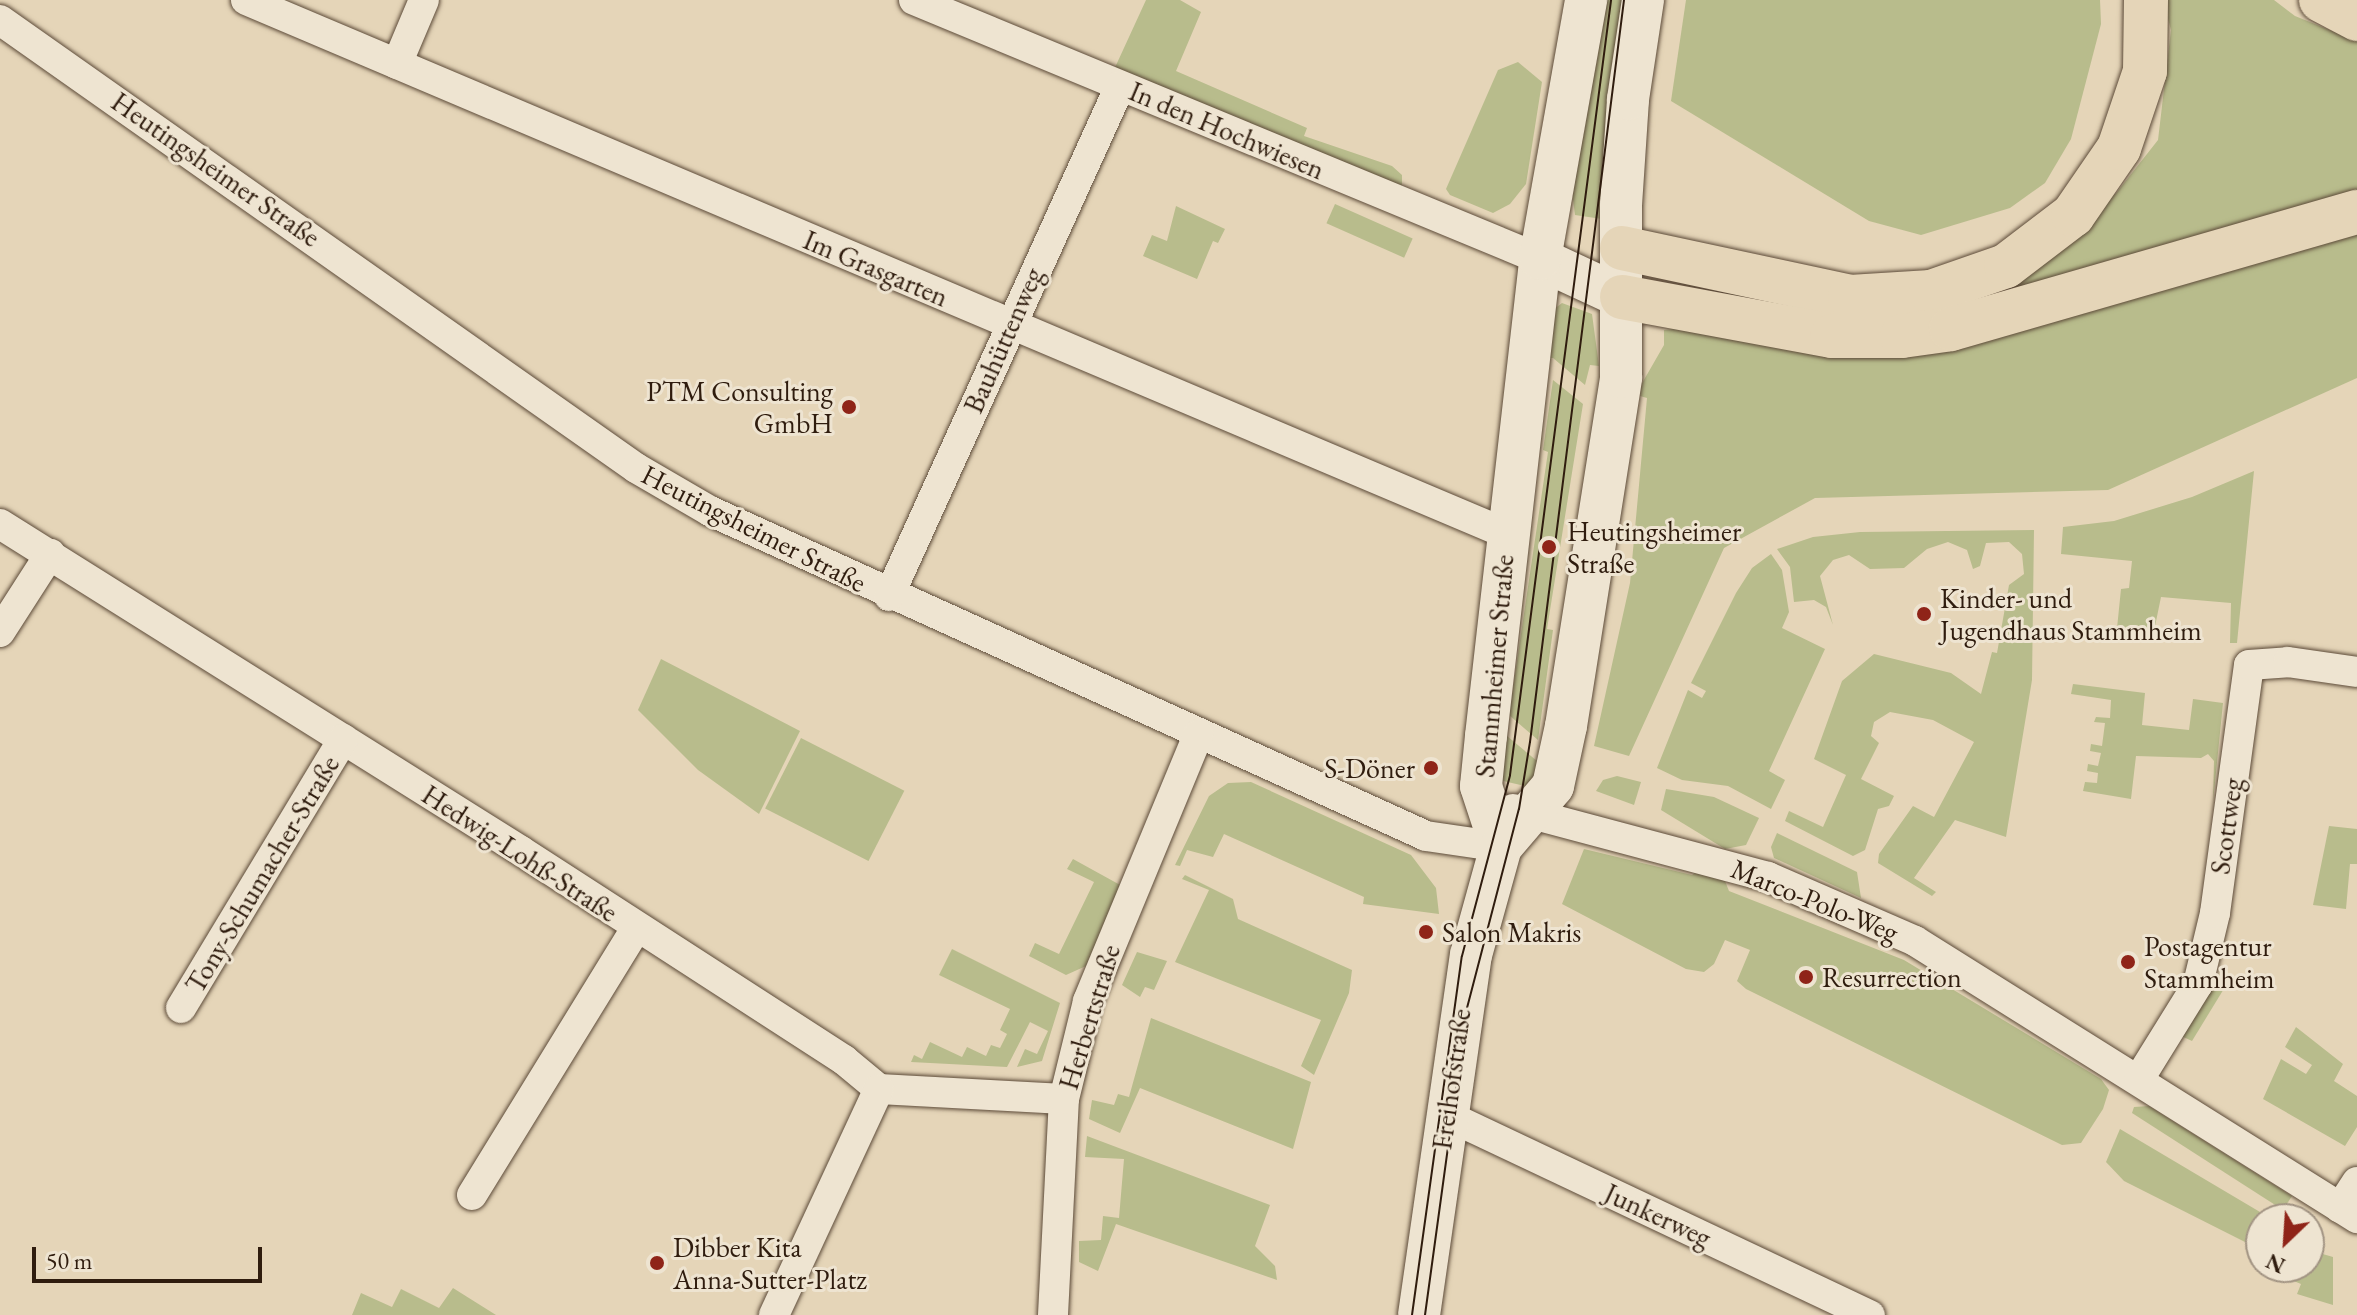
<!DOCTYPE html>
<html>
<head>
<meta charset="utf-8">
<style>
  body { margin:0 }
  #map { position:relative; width:2357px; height:1315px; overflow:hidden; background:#e5d5b8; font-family:"EB Garamond",serif }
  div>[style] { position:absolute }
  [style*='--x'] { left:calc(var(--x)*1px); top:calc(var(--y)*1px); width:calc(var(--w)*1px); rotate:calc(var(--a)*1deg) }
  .green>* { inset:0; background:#b8bc8c; transform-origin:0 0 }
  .roads { filter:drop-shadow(0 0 2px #5c4a38) drop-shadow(0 0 2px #5c4a38) }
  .street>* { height:30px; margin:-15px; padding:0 15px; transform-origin:15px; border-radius:15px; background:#eee4d1 }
  .secondary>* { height:42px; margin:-21px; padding:0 21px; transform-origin:21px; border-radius:21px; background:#eee4d1 }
  .highway>* { height:44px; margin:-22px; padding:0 22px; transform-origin:22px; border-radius:22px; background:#e5d5b8 }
  .tram>* { height:2px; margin:-1px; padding:0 1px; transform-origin:1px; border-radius:1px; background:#2f1c0e }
  .dots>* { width:22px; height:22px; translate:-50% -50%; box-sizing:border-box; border:4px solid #eee4d1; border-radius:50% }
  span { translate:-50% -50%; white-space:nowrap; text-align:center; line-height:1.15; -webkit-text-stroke:6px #eee4d1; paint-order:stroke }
  .street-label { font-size:28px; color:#2f1c0e }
  .poi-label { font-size:28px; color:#2f1c0e }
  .right { translate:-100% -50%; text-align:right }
  .left { translate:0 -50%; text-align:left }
  .north { position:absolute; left:2245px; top:1203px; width:80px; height:80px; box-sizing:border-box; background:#eee4d1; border:2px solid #a29483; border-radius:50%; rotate:205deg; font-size:22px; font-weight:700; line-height:32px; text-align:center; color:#2f1c0e }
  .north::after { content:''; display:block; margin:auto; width:28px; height:36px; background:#8f2418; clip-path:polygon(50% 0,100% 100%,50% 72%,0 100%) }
  .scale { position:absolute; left:32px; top:1247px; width:230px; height:36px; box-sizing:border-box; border:4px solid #2f1c0e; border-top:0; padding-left:10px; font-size:24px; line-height:28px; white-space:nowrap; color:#2f1c0e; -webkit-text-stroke:6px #eee4d1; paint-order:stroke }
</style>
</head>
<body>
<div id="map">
  <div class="green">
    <i style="clip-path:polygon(1146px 0,1180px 0,1201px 12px,1176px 71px,1307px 128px,1304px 136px,1392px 166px,1402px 175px,1402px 189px,1112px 74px)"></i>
    <i style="clip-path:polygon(1599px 0,1630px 0,1602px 219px,1575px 215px,1572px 191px)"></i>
    <i style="clip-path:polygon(1686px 0,2100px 0,2101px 24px,2071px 139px,2045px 183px,2010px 208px,1921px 235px,1869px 221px,1671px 101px)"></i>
    <i style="clip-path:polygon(2163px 0,2274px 0,2295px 16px,2357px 41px,2357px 194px,2010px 291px,2117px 192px,2158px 140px,2171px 30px)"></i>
    <i style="clip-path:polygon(1518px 62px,1542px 82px,1526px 184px,1510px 204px,1493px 213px,1450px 195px,1446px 189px,1498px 70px)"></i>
    <i style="left:1335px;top:204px;width:85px;height:21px;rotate:24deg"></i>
    <i style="clip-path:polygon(1176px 206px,1225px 229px,1218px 243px,1213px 241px,1197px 279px,1143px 256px,1152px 235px,1167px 241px)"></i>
    <i style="clip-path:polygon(2357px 233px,2357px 378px,2108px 490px,1815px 498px,1724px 548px,1629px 756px,1594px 746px,1630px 583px,1647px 398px,1640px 396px,1641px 385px,1664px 345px,1664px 330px,1696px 327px,1860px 356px)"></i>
    <i style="clip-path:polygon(1562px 303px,1592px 314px,1599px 366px,1590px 365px,1585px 385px,1553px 358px,1547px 358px,1549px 313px)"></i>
    <i style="clip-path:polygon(1553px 380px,1583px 404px,1547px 629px,1553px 630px,1538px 740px,1509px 715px,1548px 452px,1543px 450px)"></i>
    <i style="clip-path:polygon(2254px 471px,2237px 643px,2230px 643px,2231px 603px,2161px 597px,2152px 641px,2116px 638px,2121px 589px,2129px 588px,2132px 561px,2061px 554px,2063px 527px,2114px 521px,2192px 497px)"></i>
    <i style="clip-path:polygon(2034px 530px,2032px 680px,2006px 837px,1955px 820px,1914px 878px,1936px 892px,1932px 896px,1878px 863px,1879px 854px,1913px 806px,1934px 817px,1974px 742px,1933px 720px,1890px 712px,1874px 722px,1871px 736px,1879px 743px,1861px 779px,1894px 796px,1889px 806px,1878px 809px,1865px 850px,1853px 856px,1785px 821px,1789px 811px,1823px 827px,1846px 775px,1814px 759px,1842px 681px,1874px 654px,1951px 673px,1981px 694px,1992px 652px,1997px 653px,2009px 585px,2024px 574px,2022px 554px,2009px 542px,1986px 543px,1980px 566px,1973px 569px,1967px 550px,1948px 542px,1927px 549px,1904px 568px,1870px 569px,1849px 555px,1833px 560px,1820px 576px,1833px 625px,1826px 607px,1814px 600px,1794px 602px,1790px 567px,1777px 549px,1813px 537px,1860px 532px)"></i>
    <i style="clip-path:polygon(1771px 554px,1782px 570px,1789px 612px,1782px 628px,1825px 649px,1769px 771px,1785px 780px,1771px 809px,1728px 786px,1682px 780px,1657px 768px,1688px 690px,1702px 698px,1706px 691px,1691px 683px,1736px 593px,1752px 568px)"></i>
    <i style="clip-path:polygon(661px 659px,800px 731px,759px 814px,698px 770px,638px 710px)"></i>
    <i style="clip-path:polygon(2073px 684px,2145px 693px,2142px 725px,2189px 730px,2193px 699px,2223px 703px,2213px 802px,2214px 761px,2208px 754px,2201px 758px,2136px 756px,2131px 799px,2083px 791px,2085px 782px,2097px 783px,2098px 773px,2087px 771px,2088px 764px,2098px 766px,2101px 753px,2090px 751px,2091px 744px,2102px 746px,2105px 723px,2094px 722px,2096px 717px,2110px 718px,2111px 700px,2071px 694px)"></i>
    <i style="clip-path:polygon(1507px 736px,1537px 761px,1549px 763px,1529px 787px,1499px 780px)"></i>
    <i style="left:801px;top:738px;width:116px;height:79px;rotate:27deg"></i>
    <i style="clip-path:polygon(1617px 776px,1641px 782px,1634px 805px,1596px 791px,1603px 780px)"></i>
    <i style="clip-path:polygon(1251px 782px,1411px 855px,1436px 888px,1439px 914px,1363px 904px,1364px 897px,1224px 834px,1213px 857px,1187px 850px,1180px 866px,1175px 865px,1209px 796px,1228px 783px)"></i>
    <i style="clip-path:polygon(1666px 789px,1714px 797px,1759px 818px,1746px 845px,1725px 849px,1661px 810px)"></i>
    <i style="clip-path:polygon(2329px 826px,2357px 829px,2357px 864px,2350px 864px,2346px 909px,2313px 905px)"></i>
    <i style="clip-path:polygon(1777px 833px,1857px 872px,1861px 898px,1774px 858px,1771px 847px)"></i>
    <i style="clip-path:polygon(1584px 849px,1692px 875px,1698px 871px,1723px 876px,1729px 891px,1904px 960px,2101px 1079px,2109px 1090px,2103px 1109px,2081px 1143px,2062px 1145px,1746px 989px,1737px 981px,1750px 950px,1725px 940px,1714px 964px,1704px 972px,1686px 969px,1562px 904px)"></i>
    <i style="clip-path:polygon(1073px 859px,1122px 886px,1086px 966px,1066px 975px,1029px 956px,1035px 943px,1059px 954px,1094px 882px,1067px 869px)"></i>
    <i style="clip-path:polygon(1185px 875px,1233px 899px,1238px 919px,1352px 970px,1349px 993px,1314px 1075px,1301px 1066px,1321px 1020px,1175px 962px,1209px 890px,1182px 879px)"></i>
    <i style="clip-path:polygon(952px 949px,1060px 1003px,1042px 1061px,1017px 1067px,1025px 1049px,1037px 1054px,1048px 1031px,1030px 1022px,1007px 1067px,911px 1062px,914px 1055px,922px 1059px,930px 1042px,962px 1057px,967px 1047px,986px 1056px,991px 1045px,1000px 1048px,1007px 1034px,1000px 1030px,1010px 1009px,939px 975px)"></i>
    <i style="clip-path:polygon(1137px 952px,1167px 961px,1154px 990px,1145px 987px,1140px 997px,1122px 985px)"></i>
    <i style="clip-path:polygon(2214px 973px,2225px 978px,2225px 987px,2192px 1041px,2179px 1035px)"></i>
    <i style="clip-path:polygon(1151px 1018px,1311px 1082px,1293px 1149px,1140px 1088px,1120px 1133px,1089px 1119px,1092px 1100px,1114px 1105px,1118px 1094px,1129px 1097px)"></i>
    <i style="clip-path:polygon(2296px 1027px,2343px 1064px,2334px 1081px,2357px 1096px,2357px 1127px,2345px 1146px,2263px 1099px,2281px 1059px,2306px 1074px,2312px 1065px,2285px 1047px)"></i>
    <i style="clip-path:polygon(2149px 1106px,2292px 1196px,2283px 1210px,2132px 1113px,2134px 1107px)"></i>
    <i style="clip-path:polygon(2120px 1129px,2260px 1212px,2263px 1219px,2257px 1233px,2245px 1242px,2124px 1181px,2106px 1162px)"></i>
    <i style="clip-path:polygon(1087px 1136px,1270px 1205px,1255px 1246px,1275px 1266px,1277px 1280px,1116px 1224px,1098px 1271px,1079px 1262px,1079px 1241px,1101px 1240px,1103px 1216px,1119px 1218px,1124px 1159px,1085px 1157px)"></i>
    <i style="clip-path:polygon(2309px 1250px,2333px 1257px,2333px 1305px,2297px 1294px,2301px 1284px,2263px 1268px,2309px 1267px)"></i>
    <i style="clip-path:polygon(453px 1288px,496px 1315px,352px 1315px,361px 1293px,392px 1307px,401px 1289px,439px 1308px)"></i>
  </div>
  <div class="roads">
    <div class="street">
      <i style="--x:246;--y:0;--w:1369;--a:22.95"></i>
      <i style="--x:914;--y:0;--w:677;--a:22.48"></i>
      <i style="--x:0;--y:20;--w:778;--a:35.16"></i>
      <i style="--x:636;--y:468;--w:86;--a:30.2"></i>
      <i style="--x:710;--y:511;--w:786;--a:24.41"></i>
      <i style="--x:1426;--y:836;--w:76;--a:8.3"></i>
      <i style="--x:397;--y:64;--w:69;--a:-67.1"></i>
      <i style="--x:0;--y:524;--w:615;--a:32.11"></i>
      <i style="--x:521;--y:851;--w:385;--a:32.9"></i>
      <i style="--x:844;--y:1060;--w:45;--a:39.6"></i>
      <i style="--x:879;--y:1089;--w:185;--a:3.1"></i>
      <i style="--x:889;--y:596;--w:560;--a:-65.63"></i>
      <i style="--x:0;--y:632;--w:93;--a:-57.3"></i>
      <i style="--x:1513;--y:809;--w:264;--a:14.9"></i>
      <i style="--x:1768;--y:877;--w:160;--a:23.5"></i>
      <i style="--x:1915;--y:941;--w:522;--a:32.08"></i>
      <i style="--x:181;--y:1008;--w:314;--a:-58.9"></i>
      <i style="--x:2139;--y:1079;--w:112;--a:-58.2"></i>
      <i style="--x:2198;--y:984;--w:73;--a:-76.5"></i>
      <i style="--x:2215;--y:913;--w:250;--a:-82.2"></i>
      <i style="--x:2249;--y:665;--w:39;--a:-4"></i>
      <i style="--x:2288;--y:662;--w:70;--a:8.2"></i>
      <i style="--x:1446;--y:1115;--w:469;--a:25.3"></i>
      <i style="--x:472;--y:1195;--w:313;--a:-58.4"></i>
      <i style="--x:2340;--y:1208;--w:31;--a:-57"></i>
      <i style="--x:774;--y:1315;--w:249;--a:-65.1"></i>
      <i style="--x:1053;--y:1315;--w:216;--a:-87.1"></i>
      <i style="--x:1064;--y:1099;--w:101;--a:-76.2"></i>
      <i style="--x:1088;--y:1001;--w:288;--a:-67.5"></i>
    </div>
    <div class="secondary">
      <i style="--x:1540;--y:259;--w:90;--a:24.9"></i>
      <i style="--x:1501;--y:847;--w:64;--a:-108.2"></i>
      <i style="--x:1481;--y:786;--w:50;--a:-84.3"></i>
      <i style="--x:1486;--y:736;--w:480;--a:-83.5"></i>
      <i style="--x:1540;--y:259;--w:263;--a:-79.9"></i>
      <i style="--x:1419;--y:1315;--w:364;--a:-81.8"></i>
      <i style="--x:1471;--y:955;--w:112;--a:-74.5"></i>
      <i style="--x:1501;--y:847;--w:80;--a:-49.6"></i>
      <i style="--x:1553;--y:786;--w:61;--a:-77.8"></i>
      <i style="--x:1566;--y:726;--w:353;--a:-81"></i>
      <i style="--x:1621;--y:377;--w:172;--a:-90"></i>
      <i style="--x:1621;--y:205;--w:106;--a:-86.2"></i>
      <i style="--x:1628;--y:99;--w:100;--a:-81.4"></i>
    </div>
    <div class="highway">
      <i style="--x:2321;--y:0;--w:41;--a:27.8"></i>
      <i style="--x:1622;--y:248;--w:233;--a:12.1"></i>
      <i style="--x:1850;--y:297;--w:81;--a:-3.5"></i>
      <i style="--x:1931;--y:292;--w:79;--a:-19.1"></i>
      <i style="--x:2006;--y:266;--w:84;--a:-37.3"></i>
      <i style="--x:2073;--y:215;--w:81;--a:-55.5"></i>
      <i style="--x:2119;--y:148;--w:81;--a:-71.3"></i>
      <i style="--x:2145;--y:71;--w:71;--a:-89.2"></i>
      <i style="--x:1622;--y:297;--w:214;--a:10.5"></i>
      <i style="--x:1832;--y:336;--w:70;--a:0"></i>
      <i style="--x:1902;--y:336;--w:49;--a:-8.1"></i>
      <i style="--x:1951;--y:329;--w:423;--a:-16.1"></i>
    </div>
  </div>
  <div class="tram">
    <i style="--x:1412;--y:1315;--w:362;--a:-82.1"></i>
    <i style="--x:1462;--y:956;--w:187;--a:-75.1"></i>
    <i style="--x:1510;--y:775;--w:782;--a:-82.57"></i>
    <i style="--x:1425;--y:1315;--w:310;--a:-82.2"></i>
    <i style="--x:1467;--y:1008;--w:206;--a:-75.4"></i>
    <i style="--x:1519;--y:809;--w:68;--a:-80.7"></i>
    <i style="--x:1530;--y:742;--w:748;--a:-82.78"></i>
  </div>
  <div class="dots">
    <i style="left:849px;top:407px;background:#8f2418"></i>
    <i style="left:1549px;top:547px;background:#8f2418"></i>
    <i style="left:1924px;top:614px;background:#8f2418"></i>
    <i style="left:1431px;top:768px;background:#8f2418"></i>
    <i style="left:1426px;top:932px;background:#8f2418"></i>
    <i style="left:2128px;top:962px;background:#8f2418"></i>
    <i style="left:1806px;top:977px;background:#8f2418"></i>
    <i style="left:657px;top:1263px;background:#8f2418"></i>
  </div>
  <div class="street-label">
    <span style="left:1227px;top:130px;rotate:23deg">In den Hochwiesen</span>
    <span style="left:216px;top:169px;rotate:35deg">Heutingsheimer Straße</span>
    <span style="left:876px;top:268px;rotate:23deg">Im Grasgarten</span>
    <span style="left:1003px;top:340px;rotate:-66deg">Bauhüttenweg</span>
    <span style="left:754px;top:528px;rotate:27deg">Heutingsheimer Straße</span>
    <span style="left:1494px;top:666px;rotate:-85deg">Stammheimer Straße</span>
    <span style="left:2226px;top:826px;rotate:-82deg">Scottweg</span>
    <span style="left:520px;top:853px;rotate:33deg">Hedwig-Lohß-Straße</span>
    <span style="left:262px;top:874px;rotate:-59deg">Tony-Schumacher-Straße</span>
    <span style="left:1815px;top:900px;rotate:22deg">Marco-Polo-Weg</span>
    <span style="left:1089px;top:1017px;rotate:-73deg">Herbertstraße</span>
    <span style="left:1451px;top:1079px;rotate:-82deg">Freihofstraße</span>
    <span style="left:1658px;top:1215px;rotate:25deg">Junkerweg</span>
  </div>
  <div class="poi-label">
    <span class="right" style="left:833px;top:407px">PTM Consulting<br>GmbH</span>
    <span class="left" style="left:1567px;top:547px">Heutingsheimer<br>Straße</span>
    <span class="left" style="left:1940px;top:614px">Kinder- und<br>Jugendhaus Stammheim</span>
    <span class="right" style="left:1415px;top:768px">S-Döner</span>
    <span class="left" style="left:1442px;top:932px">Salon Makris</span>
    <span class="left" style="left:2144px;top:962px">Postagentur<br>Stammheim</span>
    <span class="left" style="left:1822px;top:977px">Resurrection</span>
    <span class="left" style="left:673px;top:1263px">Dibber Kita<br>Anna-Sutter-Platz</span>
  </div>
  <div class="north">N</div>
  <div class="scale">50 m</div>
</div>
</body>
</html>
